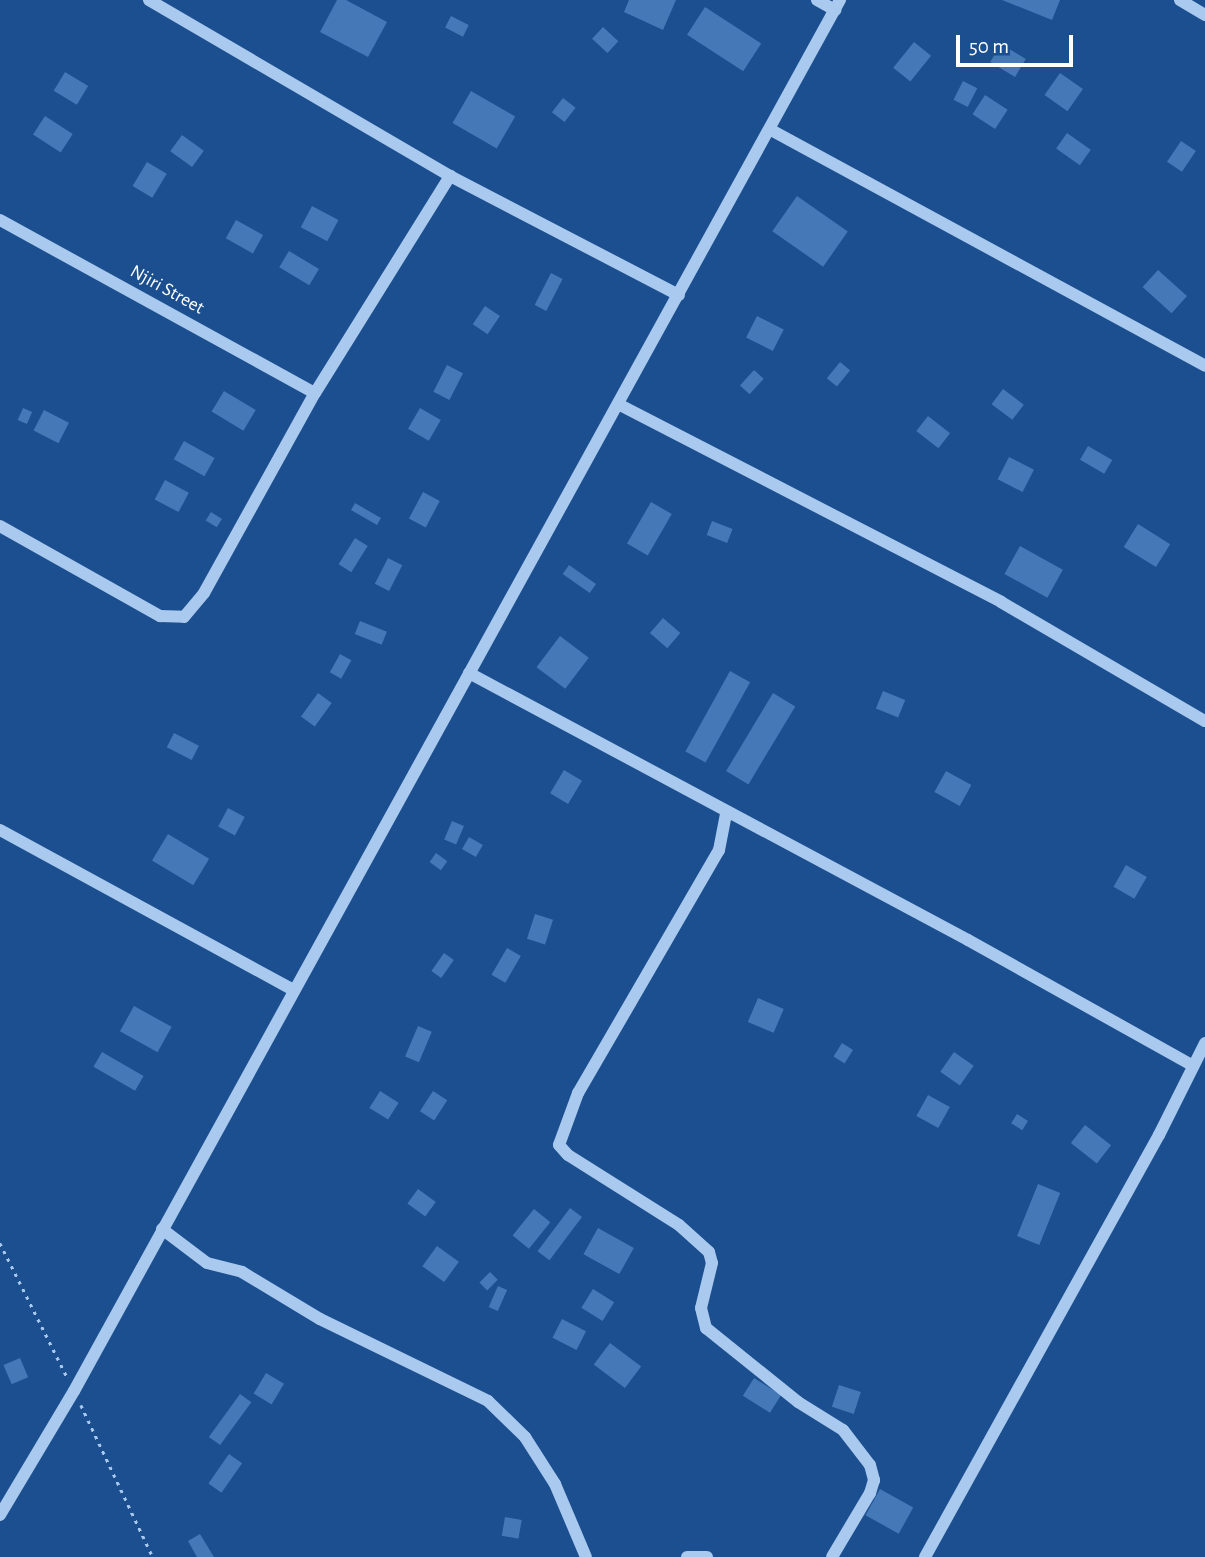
<!DOCTYPE html>
<html>
<head>
<meta charset="utf-8">
<style>
  body { margin:0 }
  #map { position:relative; width:1205px; height:1557px; overflow:hidden; background:#1b4f8f; font-family:"Alegreya Sans",sans-serif }
  div>[style] { position:absolute }
  [style*='--x'] { left:calc(var(--x)*1px); top:calc(var(--y)*1px); width:calc(var(--w)*1px); rotate:calc(var(--a)*1deg) }
  .building>* { inset:0; background:#4478b7; transform-origin:0 0 }
  .path>* { height:2.5px; margin-top:-1.25px; transform-origin:0; background:repeating-linear-gradient(90deg,#a9c9ee 0 3.5px,transparent 0 8.5px) }
  .minor>* { height:12px; margin:-6px; padding:0 6px; transform-origin:6px; border-radius:6px; background:#a9c9ee }
  span { translate:-50% -50%; white-space:nowrap; text-align:center; line-height:1.15; -webkit-text-stroke:6px #1b4f8f; paint-order:stroke }
  .street-label { font-size:19px; color:#fff }
  .scale { position:absolute; left:956px; top:35px; width:117px; height:32px; box-sizing:border-box; border:4px solid #fff; border-top:0; padding-left:9px; font-size:21px; line-height:24px; white-space:nowrap; color:#fff; -webkit-text-stroke:5px #1b4f8f; paint-order:stroke }
</style>
</head>
<body>
<div id="map">
  <div class="building">
    <i style="clip-path:polygon(337px 0,346px 0,387px 22px,368px 57px,320px 32px)"></i>
    <i style="clip-path:polygon(629px 0,676px 0,663px 30px,624px 12px)"></i>
    <i style="clip-path:polygon(1002px 0,1060px 0,1052px 20px)"></i>
    <i style="left:705px;top:7px;width:67px;height:33px;rotate:33deg"></i>
    <i style="left:451px;top:16px;width:20px;height:13px;rotate:27deg"></i>
    <i style="left:603px;top:27px;width:21px;height:16px;rotate:43deg"></i>
    <i style="left:914px;top:42px;width:22px;height:33px;rotate:39deg"></i>
    <i style="left:1001px;top:44px;width:29px;height:21px;rotate:31deg"></i>
    <i style="left:65px;top:72px;width:27px;height:22px;rotate:31deg"></i>
    <i style="left:1060px;top:73px;width:28px;height:27px;rotate:35deg"></i>
    <i style="left:963px;top:81px;width:16px;height:21px;rotate:27deg"></i>
    <i style="left:471px;top:91px;width:51px;height:37px;rotate:30deg"></i>
    <i style="left:985px;top:95px;width:27px;height:23px;rotate:33deg"></i>
    <i style="left:563px;top:98px;width:16px;height:18px;rotate:38deg"></i>
    <i style="left:45px;top:116px;width:33px;height:22px;rotate:33deg"></i>
    <i style="left:1067px;top:133px;width:29px;height:19px;rotate:35deg"></i>
    <i style="left:182px;top:135px;width:27px;height:20px;rotate:36deg"></i>
    <i style="left:1181px;top:141px;width:18px;height:25px;rotate:34deg"></i>
    <i style="left:147px;top:162px;width:23px;height:28px;rotate:31deg"></i>
    <i style="left:797px;top:196px;width:62px;height:43px;rotate:35deg"></i>
    <i style="left:312px;top:206px;width:30px;height:24px;rotate:28deg"></i>
    <i style="left:236px;top:220px;width:31px;height:21px;rotate:29deg"></i>
    <i style="left:289px;top:251px;width:35px;height:19px;rotate:31deg"></i>
    <i style="left:1158px;top:270px;width:39px;height:23px;rotate:42deg"></i>
    <i style="left:551px;top:273px;width:13px;height:36px;rotate:27deg"></i>
    <i style="left:485px;top:306px;width:18px;height:22px;rotate:34deg"></i>
    <i style="left:757px;top:316px;width:30px;height:24px;rotate:27deg"></i>
    <i style="left:840px;top:362px;width:13px;height:21px;rotate:39deg"></i>
    <i style="left:447px;top:365px;width:18px;height:30px;rotate:27deg"></i>
    <i style="left:754px;top:370px;width:13px;height:21px;rotate:42deg"></i>
    <i style="left:1003px;top:389px;width:26px;height:19px;rotate:37deg"></i>
    <i style="left:224px;top:391px;width:37px;height:24px;rotate:31deg"></i>
    <i style="left:23px;top:408px;width:10px;height:13px;rotate:24deg"></i>
    <i style="left:420px;top:408px;width:24px;height:24px;rotate:30deg"></i>
    <i style="left:44px;top:410px;width:28px;height:23px;rotate:27deg"></i>
    <i style="left:928px;top:416px;width:28px;height:19px;rotate:38deg"></i>
    <i style="left:184px;top:441px;width:35px;height:21px;rotate:29deg"></i>
    <i style="left:1088px;top:446px;width:28px;height:16px;rotate:30deg"></i>
    <i style="left:1009px;top:457px;width:28px;height:25px;rotate:27deg"></i>
    <i style="left:165px;top:480px;width:27px;height:22px;rotate:28deg"></i>
    <i style="left:423px;top:492px;width:19px;height:30px;rotate:28deg"></i>
    <i style="left:651px;top:502px;width:24px;height:48px;rotate:30deg"></i>
    <i style="left:355px;top:503px;width:30px;height:8px;rotate:30deg"></i>
    <i style="left:211px;top:512px;width:13px;height:10px;rotate:32deg"></i>
    <i style="left:712px;top:521px;width:22px;height:15px;rotate:21deg"></i>
    <i style="left:1138px;top:524px;width:38px;height:27px;rotate:32deg"></i>
    <i style="left:355px;top:538px;width:15px;height:31px;rotate:32deg"></i>
    <i style="left:1020px;top:546px;width:49px;height:32px;rotate:29deg"></i>
    <i style="left:388px;top:558px;width:16px;height:29px;rotate:27deg"></i>
    <i style="left:569px;top:565px;width:33px;height:11px;rotate:35deg"></i>
    <i style="left:663px;top:618px;width:23px;height:20px;rotate:41deg"></i>
    <i style="left:360px;top:621px;width:29px;height:14px;rotate:22deg"></i>
    <i style="left:560px;top:636px;width:36px;height:39px;rotate:37deg"></i>
    <i style="left:340px;top:654px;width:13px;height:21px;rotate:29deg"></i>
    <i style="left:730px;top:671px;width:23px;height:92px;rotate:29deg"></i>
    <i style="left:883px;top:691px;width:24px;height:19px;rotate:22deg"></i>
    <i style="left:318px;top:693px;width:17px;height:29px;rotate:36deg"></i>
    <i style="left:773px;top:693px;width:26px;height:91px;rotate:31deg"></i>
    <i style="left:174px;top:733px;width:28px;height:16px;rotate:27deg"></i>
    <i style="left:564px;top:770px;width:21px;height:27px;rotate:31deg"></i>
    <i style="left:946px;top:771px;width:29px;height:24px;rotate:29deg"></i>
    <i style="left:228px;top:808px;width:19px;height:21px;rotate:28deg"></i>
    <i style="left:452px;top:821px;width:13px;height:20px;rotate:23deg"></i>
    <i style="left:168px;top:834px;width:48px;height:31px;rotate:31deg"></i>
    <i style="left:469px;top:837px;width:16px;height:14px;rotate:30deg"></i>
    <i style="left:436px;top:853px;width:14px;height:11px;rotate:36deg"></i>
    <i style="left:1126px;top:865px;width:24px;height:25px;rotate:30deg"></i>
    <i style="left:535px;top:914px;width:19px;height:26px;rotate:18deg"></i>
    <i style="left:507px;top:948px;width:16px;height:31px;rotate:30deg"></i>
    <i style="left:444px;top:953px;width:12px;height:22px;rotate:35deg"></i>
    <i style="left:758px;top:998px;width:28px;height:26px;rotate:23deg"></i>
    <i style="left:134px;top:1006px;width:43px;height:29px;rotate:29deg"></i>
    <i style="left:418px;top:1026px;width:15px;height:33px;rotate:23deg"></i>
    <i style="left:842px;top:1043px;width:13px;height:16px;rotate:32deg"></i>
    <i style="left:102px;top:1052px;width:48px;height:17px;rotate:30deg"></i>
    <i style="left:954px;top:1052px;width:24px;height:24px;rotate:35deg"></i>
    <i style="left:380px;top:1091px;width:22px;height:20px;rotate:32deg"></i>
    <i style="left:433px;top:1091px;width:17px;height:24px;rotate:33deg"></i>
    <i style="left:928px;top:1095px;width:25px;height:24px;rotate:29deg"></i>
    <i style="left:1017px;top:1114px;width:13px;height:11px;rotate:32deg"></i>
    <i style="left:1085px;top:1125px;width:33px;height:23px;rotate:38deg"></i>
    <i style="left:1038px;top:1184px;width:24px;height:56px;rotate:22deg"></i>
    <i style="left:418px;top:1189px;width:22px;height:18px;rotate:36deg"></i>
    <i style="left:570px;top:1208px;width:15px;height:54px;rotate:37deg"></i>
    <i style="left:534px;top:1209px;width:21px;height:34px;rotate:39deg"></i>
    <i style="left:598px;top:1228px;width:41px;height:30px;rotate:29deg"></i>
    <i style="left:437px;top:1246px;width:27px;height:25px;rotate:36deg"></i>
    <i style="left:490px;top:1272px;width:11px;height:15px;rotate:45deg"></i>
    <i style="left:498px;top:1286px;width:10px;height:23px;rotate:24deg"></i>
    <i style="left:593px;top:1289px;width:25px;height:22px;rotate:32deg"></i>
    <i style="left:562px;top:1319px;width:27px;height:21px;rotate:27deg"></i>
    <i style="left:610px;top:1343px;width:39px;height:27px;rotate:37deg"></i>
    <i style="left:20px;top:1358px;width:21px;height:18px;rotate:67deg"></i>
    <i style="left:266px;top:1373px;width:21px;height:24px;rotate:31deg"></i>
    <i style="left:754px;top:1378px;width:32px;height:21px;rotate:32deg"></i>
    <i style="left:839px;top:1385px;width:23px;height:23px;rotate:18deg"></i>
    <i style="left:240px;top:1394px;width:14px;height:53px;rotate:36deg"></i>
    <i style="left:229px;top:1454px;width:16px;height:36px;rotate:35deg"></i>
    <i style="left:880px;top:1489px;width:38px;height:30px;rotate:29deg"></i>
    <i style="left:505px;top:1517px;width:17px;height:19px;rotate:10deg"></i>
    <i style="clip-path:polygon(200px 1534px,214px 1557px,197px 1557px,188px 1541px)"></i>
  </div>
  <div class="path">
    <i style="--x:0;--y:1243;--w:150;--a:63.4"></i>
    <i style="--x:81;--y:1405;--w:168;--a:64.7"></i>
  </div>
  <div class="minor">
    <i style="--x:149;--y:0;--w:349;--a:30.3"></i>
    <i style="--x:450;--y:176;--w:258;--a:27.5"></i>
    <i style="--x:817;--y:0;--w:21;--a:29"></i>
    <i style="--x:1180;--y:0;--w:29;--a:31"></i>
    <i style="--x:771;--y:130;--w:494;--a:28.5"></i>
    <i style="--x:0;--y:220;--w:359;--a:28.8"></i>
    <i style="--x:618;--y:404;--w:431;--a:27.3"></i>
    <i style="--x:1001;--y:602;--w:236;--a:30.3"></i>
    <i style="--x:0;--y:526;--w:184;--a:29.4"></i>
    <i style="--x:160;--y:616;--w:24;--a:2"></i>
    <i style="--x:184;--y:617;--w:31;--a:-50"></i>
    <i style="--x:204;--y:593;--w:229;--a:-61"></i>
    <i style="--x:315;--y:393;--w:256;--a:-58.1"></i>
    <i style="--x:469;--y:673;--w:566;--a:28.15"></i>
    <i style="--x:968;--y:940;--w:258;--a:29.2"></i>
    <i style="--x:726;--y:814;--w:37;--a:101"></i>
    <i style="--x:719;--y:850;--w:281;--a:120.1"></i>
    <i style="--x:578;--y:1093;--w:55;--a:110.1"></i>
    <i style="--x:559;--y:1145;--w:13;--a:48"></i>
    <i style="--x:568;--y:1155;--w:131;--a:32.2"></i>
    <i style="--x:679;--y:1225;--w:40;--a:42"></i>
    <i style="--x:709;--y:1252;--w:11;--a:75"></i>
    <i style="--x:712;--y:1263;--w:46;--a:103.7"></i>
    <i style="--x:701;--y:1308;--w:21;--a:76"></i>
    <i style="--x:706;--y:1328;--w:118;--a:38.8"></i>
    <i style="--x:798;--y:1402;--w:53;--a:31.9"></i>
    <i style="--x:843;--y:1430;--w:44;--a:52.4"></i>
    <i style="--x:870;--y:1465;--w:16;--a:75"></i>
    <i style="--x:874;--y:1480;--w:14;--a:107"></i>
    <i style="--x:870;--y:1493;--w:74;--a:120.7"></i>
    <i style="--x:0;--y:830;--w:335;--a:28.6"></i>
    <i style="--x:162;--y:1229;--w:56;--a:37.1"></i>
    <i style="--x:207;--y:1263;--w:36;--a:14"></i>
    <i style="--x:242;--y:1272;--w:91;--a:31.1"></i>
    <i style="--x:320;--y:1319;--w:187;--a:26"></i>
    <i style="--x:488;--y:1401;--w:52;--a:44.2"></i>
    <i style="--x:525;--y:1437;--w:56;--a:57.4"></i>
    <i style="--x:555;--y:1484;--w:79;--a:67"></i>
    <i style="--x:0;--y:1515;--w:144;--a:-59.2"></i>
    <i style="--x:74;--y:1391;--w:1588;--a:-61.16"></i>
    <i style="--x:687;--y:1557;--w:20;--a:0"></i>
    <i style="--x:925;--y:1557;--w:483;--a:-61"></i>
    <i style="--x:1159;--y:1135;--w:103;--a:-63.4"></i>
  </div>
  <div class="street-label">
    <span style="left:167px;top:290px;rotate:29deg">Njiri Street</span>
  </div>
  <div class="scale">50 m</div>
</div>
</body>
</html>
